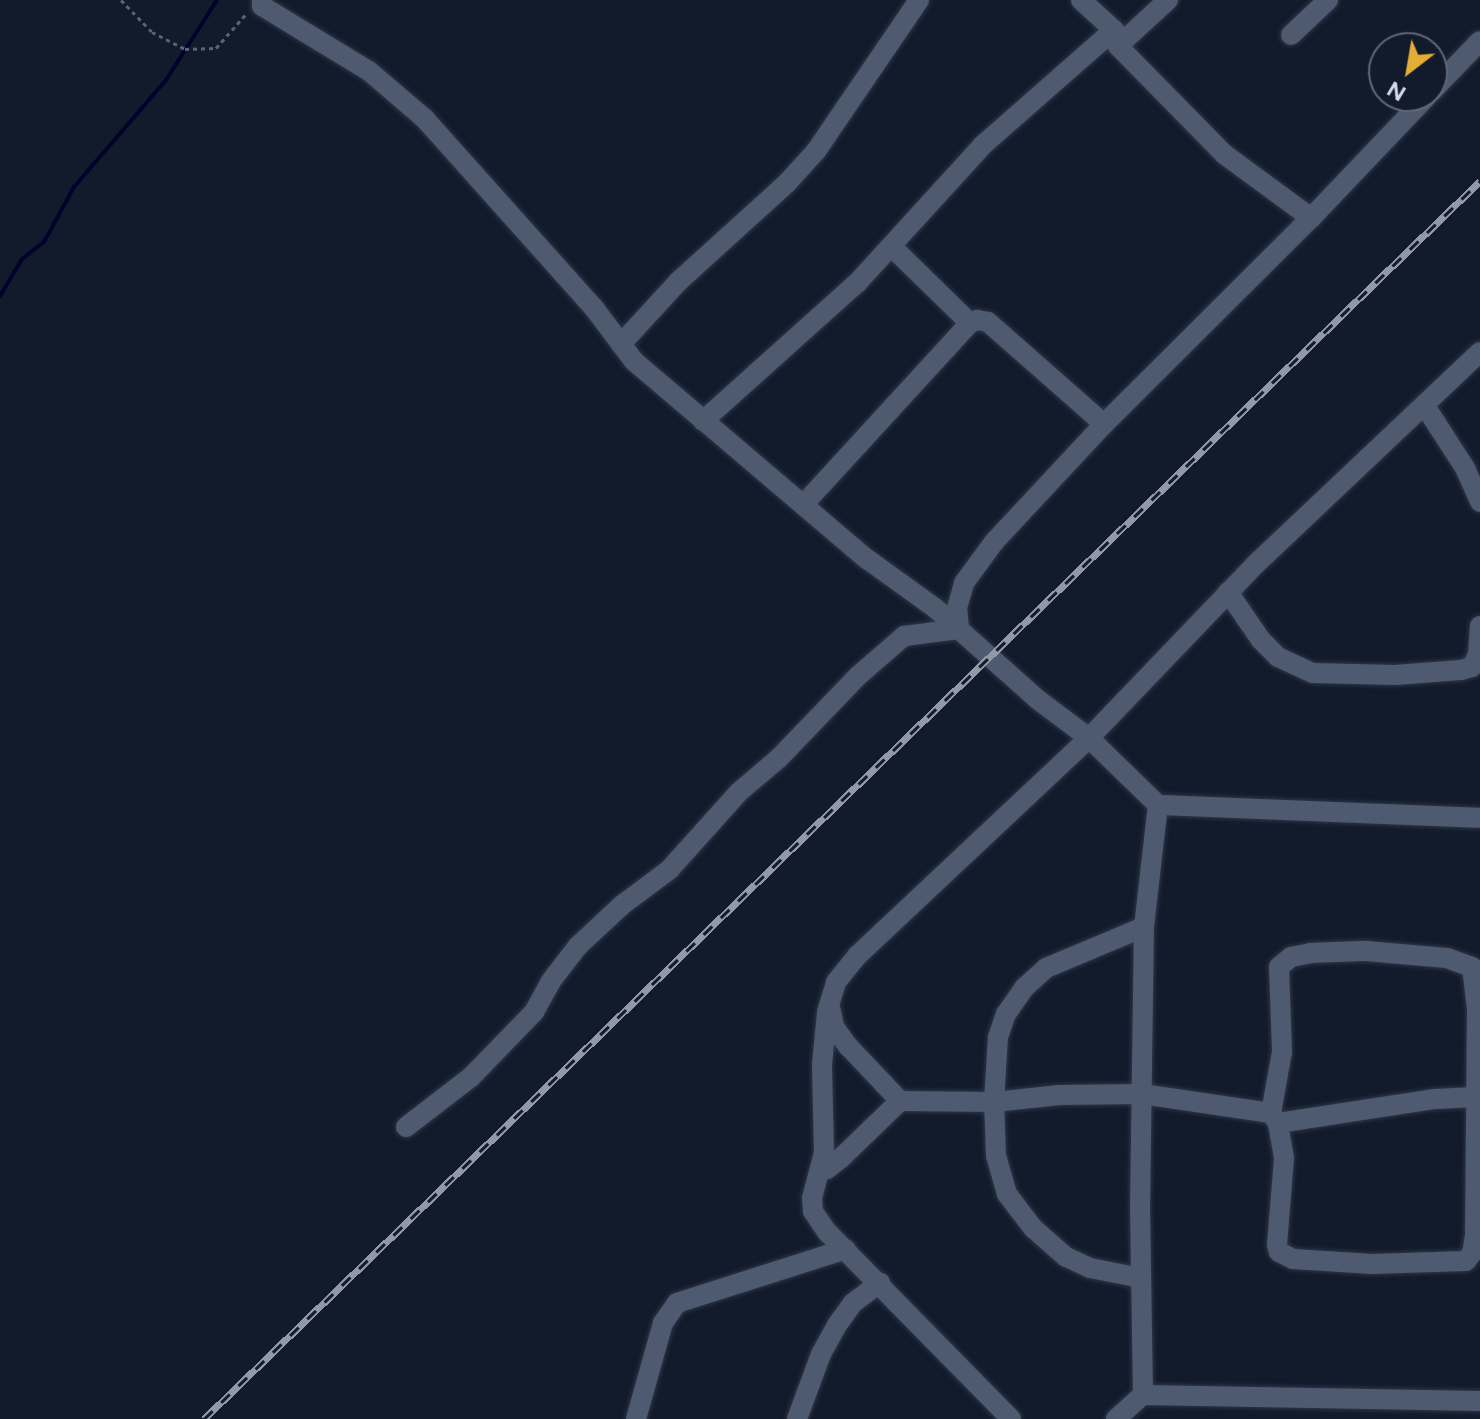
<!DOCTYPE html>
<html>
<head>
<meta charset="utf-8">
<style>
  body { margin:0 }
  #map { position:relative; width:1480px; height:1419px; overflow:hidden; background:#121b2c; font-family:Figtree,sans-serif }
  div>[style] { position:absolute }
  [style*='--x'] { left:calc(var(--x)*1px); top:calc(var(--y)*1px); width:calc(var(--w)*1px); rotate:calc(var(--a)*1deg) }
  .stream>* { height:4px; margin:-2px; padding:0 2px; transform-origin:2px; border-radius:2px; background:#00032b }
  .path>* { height:3px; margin-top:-1.5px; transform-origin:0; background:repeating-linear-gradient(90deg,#5c6473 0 4px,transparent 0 8px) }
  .roads { filter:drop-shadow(0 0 2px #2d3646) drop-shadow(0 0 2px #2d3646) }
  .minor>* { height:20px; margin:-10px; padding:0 10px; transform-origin:10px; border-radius:10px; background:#4e5a70 }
  .rail>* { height:7px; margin-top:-3.5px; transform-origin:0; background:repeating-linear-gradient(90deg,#121b2c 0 12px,#9198a6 0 24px); box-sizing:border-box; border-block:2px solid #9198a6 }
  span { translate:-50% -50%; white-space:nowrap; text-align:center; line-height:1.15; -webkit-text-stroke:8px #121b2c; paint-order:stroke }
  .north { position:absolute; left:1368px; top:32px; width:80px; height:80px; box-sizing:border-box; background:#121b2c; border:2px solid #5f6776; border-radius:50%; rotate:211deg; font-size:22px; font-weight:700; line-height:32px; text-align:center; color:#d3d9e5 }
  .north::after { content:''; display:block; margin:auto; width:28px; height:36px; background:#e4ad35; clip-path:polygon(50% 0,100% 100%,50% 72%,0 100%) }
</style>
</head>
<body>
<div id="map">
  <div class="stream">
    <i style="--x:0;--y:296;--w:43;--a:-59.3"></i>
    <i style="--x:22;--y:259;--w:28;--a:-38"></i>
    <i style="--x:44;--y:242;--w:63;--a:-61.4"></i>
    <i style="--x:74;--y:187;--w:141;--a:-49.3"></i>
    <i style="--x:166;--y:80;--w:95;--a:-57.5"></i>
  </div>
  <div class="path">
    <i style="--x:121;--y:0;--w:45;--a:45.9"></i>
    <i style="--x:152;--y:32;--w:37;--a:27"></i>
    <i style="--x:185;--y:49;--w:31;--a:-2"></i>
    <i style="--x:216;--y:48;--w:48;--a:-48.4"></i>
  </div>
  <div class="roads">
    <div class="minor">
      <i style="--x:262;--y:0;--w:6;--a:90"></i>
      <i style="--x:262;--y:6;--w:125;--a:31.3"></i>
      <i style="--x:369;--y:71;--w:74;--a:40.6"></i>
      <i style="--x:425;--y:119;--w:254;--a:48.2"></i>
      <i style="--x:594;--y:308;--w:66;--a:53"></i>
      <i style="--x:634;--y:361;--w:306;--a:40.4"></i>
      <i style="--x:867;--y:559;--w:84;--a:35.8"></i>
      <i style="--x:935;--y:608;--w:137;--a:41.7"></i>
      <i style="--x:1037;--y:699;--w:65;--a:36.9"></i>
      <i style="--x:1089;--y:738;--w:96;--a:44.2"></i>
      <i style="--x:1158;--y:805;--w:322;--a:2.3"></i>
      <i style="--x:1081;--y:0;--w:45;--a:42.3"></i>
      <i style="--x:1114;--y:30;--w:16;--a:76"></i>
      <i style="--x:1118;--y:46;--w:151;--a:45.5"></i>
      <i style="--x:1224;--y:154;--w:108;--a:36.3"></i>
      <i style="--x:1291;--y:35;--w:51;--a:-43.4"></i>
      <i style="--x:1118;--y:46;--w:68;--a:-42.6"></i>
      <i style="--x:1432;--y:91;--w:69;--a:-46.2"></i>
      <i style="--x:892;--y:247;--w:109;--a:44.3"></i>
      <i style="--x:621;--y:344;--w:86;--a:-47.4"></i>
      <i style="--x:679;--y:281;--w:146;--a:-42.2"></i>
      <i style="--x:787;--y:183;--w:43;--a:-47.8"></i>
      <i style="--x:816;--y:151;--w:183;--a:-55.7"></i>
      <i style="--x:1425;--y:406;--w:74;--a:57.2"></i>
      <i style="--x:1465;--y:468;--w:37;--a:66"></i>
      <i style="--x:703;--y:421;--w:207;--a:-41.9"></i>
      <i style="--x:857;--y:283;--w:187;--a:-47.6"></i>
      <i style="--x:983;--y:145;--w:174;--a:-41.3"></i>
      <i style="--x:803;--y:505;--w:247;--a:-47.5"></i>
      <i style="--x:970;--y:323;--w:8;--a:-23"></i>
      <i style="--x:977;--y:320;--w:11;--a:10"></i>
      <i style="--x:988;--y:322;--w:154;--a:41.3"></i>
      <i style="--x:1228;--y:592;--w:58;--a:55.5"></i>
      <i style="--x:1261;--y:640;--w:24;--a:45"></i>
      <i style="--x:1278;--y:657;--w:38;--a:25"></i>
      <i style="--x:1313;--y:673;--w:82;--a:1.4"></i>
      <i style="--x:1395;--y:675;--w:66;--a:-4.3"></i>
      <i style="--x:1461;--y:670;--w:11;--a:-15"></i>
      <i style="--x:1472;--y:667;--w:14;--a:-65"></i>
      <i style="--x:1478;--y:654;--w:28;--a:-86"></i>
      <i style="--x:1366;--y:951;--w:81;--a:4.9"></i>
      <i style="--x:1447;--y:958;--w:27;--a:20"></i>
      <i style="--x:1472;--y:967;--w:42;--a:83.2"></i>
      <i style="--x:1477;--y:1009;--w:226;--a:90.5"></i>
      <i style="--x:1475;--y:1235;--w:18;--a:99"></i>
      <i style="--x:1472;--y:1253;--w:10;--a:127"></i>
      <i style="--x:1466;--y:1261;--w:94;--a:178.2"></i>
      <i style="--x:1372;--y:1264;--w:79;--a:-176.4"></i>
      <i style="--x:1293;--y:1259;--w:16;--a:-153"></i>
      <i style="--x:1279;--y:1252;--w:7;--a:-106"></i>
      <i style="--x:1277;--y:1245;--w:87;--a:-85.4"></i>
      <i style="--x:1284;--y:1158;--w:36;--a:-100"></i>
      <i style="--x:1278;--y:1123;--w:12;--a:-125"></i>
      <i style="--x:1271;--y:1113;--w:62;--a:-79.8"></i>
      <i style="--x:1282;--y:1052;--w:85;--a:-92"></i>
      <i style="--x:1279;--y:967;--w:16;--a:-40"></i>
      <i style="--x:1291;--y:957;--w:20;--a:-11"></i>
      <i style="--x:1311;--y:953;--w:55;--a:-2.1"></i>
      <i style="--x:831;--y:1011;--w:16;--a:79"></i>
      <i style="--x:834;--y:1027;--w:24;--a:54"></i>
      <i style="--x:848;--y:1046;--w:76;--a:46.6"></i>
      <i style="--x:1278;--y:1123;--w:159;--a:-8.7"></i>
      <i style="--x:1435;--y:1099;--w:40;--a:-2.9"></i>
      <i style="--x:406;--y:1127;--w:82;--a:-37.6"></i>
      <i style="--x:471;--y:1077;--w:91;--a:-45.9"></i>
      <i style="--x:534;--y:1012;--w:35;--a:-61"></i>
      <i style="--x:551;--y:981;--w:44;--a:-52.4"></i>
      <i style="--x:578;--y:946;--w:60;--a:-43"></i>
      <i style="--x:622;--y:905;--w:59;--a:-36.7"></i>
      <i style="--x:669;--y:870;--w:105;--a:-48.1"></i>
      <i style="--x:739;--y:792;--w:52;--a:-40.4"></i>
      <i style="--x:779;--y:758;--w:115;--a:-46.1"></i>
      <i style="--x:859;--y:675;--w:60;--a:-40.9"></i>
      <i style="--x:904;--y:636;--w:55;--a:-7.3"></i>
      <i style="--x:959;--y:629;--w:21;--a:-95"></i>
      <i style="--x:957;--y:608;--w:26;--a:-74"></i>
      <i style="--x:964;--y:583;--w:51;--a:-53.8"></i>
      <i style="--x:994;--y:542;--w:161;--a:-47"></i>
      <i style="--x:1104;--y:424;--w:292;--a:-44.9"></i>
      <i style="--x:1311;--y:218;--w:168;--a:-46.4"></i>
      <i style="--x:823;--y:1168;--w:4;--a:14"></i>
      <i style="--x:827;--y:1169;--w:18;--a:-38"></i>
      <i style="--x:841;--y:1158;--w:82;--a:-44"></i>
      <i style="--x:900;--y:1101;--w:94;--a:0.6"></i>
      <i style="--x:994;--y:1102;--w:66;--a:-6.1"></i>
      <i style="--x:1060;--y:1095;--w:82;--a:-0.7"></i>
      <i style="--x:1142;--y:1094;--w:130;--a:8.4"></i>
      <i style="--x:1141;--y:1278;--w:52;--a:-168.9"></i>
      <i style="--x:1090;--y:1268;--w:26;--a:-155"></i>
      <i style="--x:1066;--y:1257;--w:44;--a:-138.7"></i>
      <i style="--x:1033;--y:1228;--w:43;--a:-127.4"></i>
      <i style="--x:1007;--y:1194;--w:40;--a:-106"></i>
      <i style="--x:996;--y:1156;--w:54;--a:-92.1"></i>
      <i style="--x:994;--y:1102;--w:65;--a:-86.5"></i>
      <i style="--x:998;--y:1037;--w:24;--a:-71"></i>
      <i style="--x:1006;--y:1014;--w:32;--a:-55"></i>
      <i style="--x:1024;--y:988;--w:30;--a:-42"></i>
      <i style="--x:1046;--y:968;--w:106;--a:-22.7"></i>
      <i style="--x:1143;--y:1395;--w:185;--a:-90.9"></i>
      <i style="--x:1140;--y:1210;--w:283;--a:-89.2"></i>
      <i style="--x:1144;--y:927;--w:123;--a:-83.5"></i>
      <i style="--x:636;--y:1419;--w:100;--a:-74.3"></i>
      <i style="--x:663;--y:1323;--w:24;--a:-55"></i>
      <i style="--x:677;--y:1303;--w:177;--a:-17.7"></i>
      <i style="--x:797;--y:1419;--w:69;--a:-69.7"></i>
      <i style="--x:821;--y:1354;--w:33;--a:-61"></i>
      <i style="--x:837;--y:1325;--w:27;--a:-54"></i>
      <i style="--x:853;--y:1303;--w:34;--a:-37"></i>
      <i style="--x:1011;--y:1419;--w:262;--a:-134.5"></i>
      <i style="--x:827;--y:1232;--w:25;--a:-124"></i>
      <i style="--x:813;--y:1211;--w:13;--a:-94"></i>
      <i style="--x:812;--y:1198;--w:47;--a:-75.1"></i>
      <i style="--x:824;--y:1153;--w:88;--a:-91.3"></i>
      <i style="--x:822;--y:1065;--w:53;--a:-84.6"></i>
      <i style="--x:827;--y:1012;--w:31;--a:-73"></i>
      <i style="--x:836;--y:982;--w:35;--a:-51"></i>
      <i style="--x:858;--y:955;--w:317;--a:-43.2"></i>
      <i style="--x:1089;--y:738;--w:245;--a:-46.2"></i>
      <i style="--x:1259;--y:561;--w:304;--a:-43.4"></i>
      <i style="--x:1116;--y:1419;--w:36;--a:-42"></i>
      <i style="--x:1143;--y:1395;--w:337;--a:1"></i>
    </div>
  </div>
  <div class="rail">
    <i style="--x:204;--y:1419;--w:1778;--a:-44.13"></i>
  </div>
  <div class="north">N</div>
</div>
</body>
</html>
